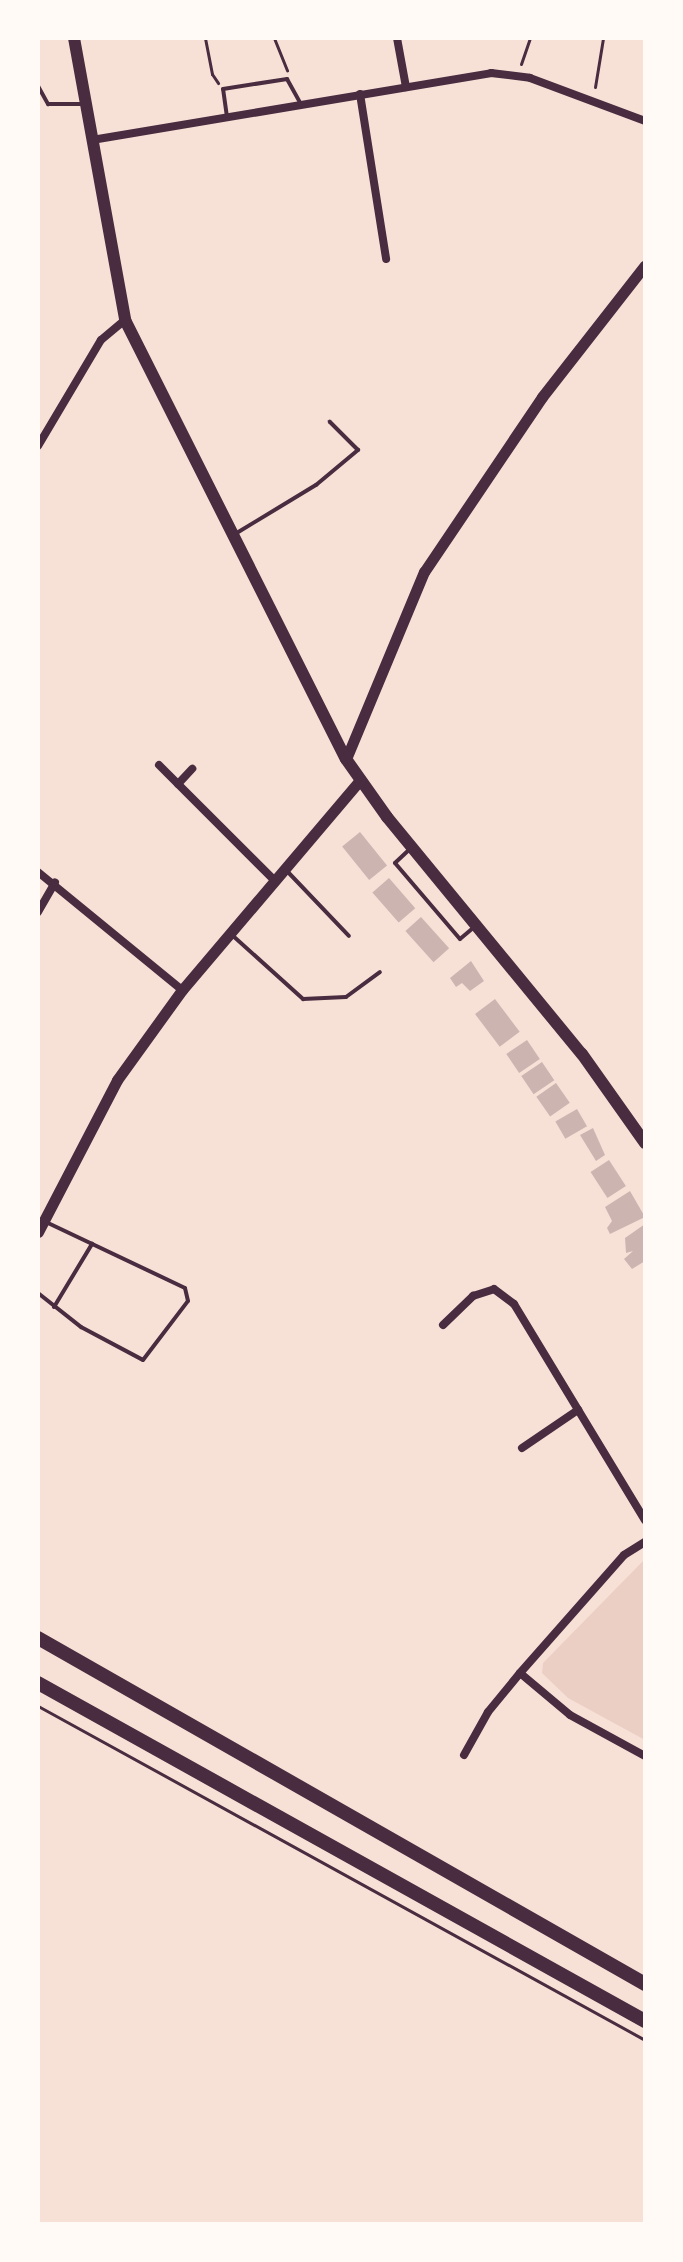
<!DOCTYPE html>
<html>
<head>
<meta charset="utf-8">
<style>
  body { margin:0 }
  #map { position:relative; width:683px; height:2262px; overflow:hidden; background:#f7e1d7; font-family:Manrope,sans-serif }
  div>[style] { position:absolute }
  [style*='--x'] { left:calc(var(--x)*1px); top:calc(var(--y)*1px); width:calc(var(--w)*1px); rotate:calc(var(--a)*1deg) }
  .green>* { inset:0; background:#ebcfc5 }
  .building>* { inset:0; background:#ccb4b1; transform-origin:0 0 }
  .path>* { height:3px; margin:-1.5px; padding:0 1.5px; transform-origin:1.5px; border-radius:1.5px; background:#4a2c40 }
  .service>* { height:4px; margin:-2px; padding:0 2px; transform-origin:2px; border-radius:2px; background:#4a2c40 }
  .minor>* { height:8px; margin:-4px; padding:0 4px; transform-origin:4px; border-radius:4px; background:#4a2c40 }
  .tertiary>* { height:11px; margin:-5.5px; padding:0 5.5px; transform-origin:5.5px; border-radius:5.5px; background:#4a2c40 }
  .secondary>* { height:12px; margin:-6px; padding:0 6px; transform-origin:6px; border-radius:6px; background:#4a2c40 }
  .trunk>* { height:14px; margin:-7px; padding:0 7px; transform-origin:7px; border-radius:7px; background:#4a2c40 }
  span { translate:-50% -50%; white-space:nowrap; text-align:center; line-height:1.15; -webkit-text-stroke:6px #fffaf5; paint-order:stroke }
  .frame { position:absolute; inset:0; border:40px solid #fffaf5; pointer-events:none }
</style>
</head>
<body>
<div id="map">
  <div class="green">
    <i style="clip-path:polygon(645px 1559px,645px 1740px,568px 1698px,542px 1673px,543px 1663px)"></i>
  </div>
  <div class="building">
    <i style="left:360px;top:832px;width:43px;height:23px;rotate:51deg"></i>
    <i style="left:389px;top:878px;width:40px;height:22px;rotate:49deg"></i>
    <i style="left:421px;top:917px;width:42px;height:21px;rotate:48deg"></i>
    <i style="clip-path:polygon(471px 961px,484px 981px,470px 991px,462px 983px,456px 987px,450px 978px)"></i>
    <i style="left:495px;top:999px;width:41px;height:25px;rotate:53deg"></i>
    <i style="left:527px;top:1040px;width:23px;height:25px;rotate:56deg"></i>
    <i style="left:542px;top:1062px;width:22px;height:25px;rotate:56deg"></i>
    <i style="left:556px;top:1083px;width:24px;height:24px;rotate:55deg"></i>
    <i style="left:577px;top:1109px;width:20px;height:25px;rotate:60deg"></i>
    <i style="clip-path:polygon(593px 1128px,605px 1155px,596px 1161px,580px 1135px)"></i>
    <i style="left:609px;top:1160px;width:31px;height:22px;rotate:57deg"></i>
    <i style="clip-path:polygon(630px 1191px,645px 1217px,610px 1234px,607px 1228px,612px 1221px,605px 1207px)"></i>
    <i style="clip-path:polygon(645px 1224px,645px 1261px,632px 1269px,624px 1259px,633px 1251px,626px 1253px,625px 1238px)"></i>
  </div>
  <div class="path">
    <i style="--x:205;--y:38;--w:37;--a:79"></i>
    <i style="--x:212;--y:74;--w:11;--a:56"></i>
    <i style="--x:274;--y:38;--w:35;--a:68"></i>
    <i style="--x:521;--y:64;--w:28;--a:-71"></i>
    <i style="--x:595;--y:87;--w:50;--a:-80.7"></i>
    <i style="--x:38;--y:1706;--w:693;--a:28.82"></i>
  </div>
  <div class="service">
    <i style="--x:38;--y:86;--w:21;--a:61"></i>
    <i style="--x:48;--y:104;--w:35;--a:0"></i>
    <i style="--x:227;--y:117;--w:28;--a:-98"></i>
    <i style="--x:223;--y:89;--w:65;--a:-8.9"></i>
    <i style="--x:287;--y:79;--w:29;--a:61"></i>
    <i style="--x:235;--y:534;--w:95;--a:-31.2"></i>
    <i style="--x:316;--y:485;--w:55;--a:-39.8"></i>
    <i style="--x:358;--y:450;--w:40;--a:-135"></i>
    <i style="--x:411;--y:848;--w:22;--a:137"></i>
    <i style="--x:395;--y:863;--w:100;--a:49.5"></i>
    <i style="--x:460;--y:939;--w:17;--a:-40"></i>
    <i style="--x:286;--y:870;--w:91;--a:46.3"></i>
    <i style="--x:232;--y:935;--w:96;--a:42"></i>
    <i style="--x:303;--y:999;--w:43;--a:-2.7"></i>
    <i style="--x:346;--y:997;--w:42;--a:-36.3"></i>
    <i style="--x:38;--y:1293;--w:55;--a:38.3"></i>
    <i style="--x:81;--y:1327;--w:70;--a:28"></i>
    <i style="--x:143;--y:1360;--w:74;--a:-52.7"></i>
    <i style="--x:188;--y:1301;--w:13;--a:-103"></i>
    <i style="--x:185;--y:1288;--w:154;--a:-154.6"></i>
    <i style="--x:54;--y:1307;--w:74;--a:-58.9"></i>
  </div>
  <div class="minor">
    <i style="--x:397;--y:38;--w:50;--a:79.6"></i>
    <i style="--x:360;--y:94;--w:167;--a:81"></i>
    <i style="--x:92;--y:140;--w:405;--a:-9.5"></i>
    <i style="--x:491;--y:73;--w:39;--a:7"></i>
    <i style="--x:530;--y:78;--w:123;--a:20.5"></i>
    <i style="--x:38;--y:446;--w:123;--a:-59.3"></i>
    <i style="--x:101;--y:340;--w:31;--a:-40"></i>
    <i style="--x:159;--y:765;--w:165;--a:45"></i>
    <i style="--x:178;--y:784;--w:21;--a:-47"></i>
    <i style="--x:38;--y:872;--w:186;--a:39.3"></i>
    <i style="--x:38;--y:912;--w:34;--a:-60"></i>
    <i style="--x:443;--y:1325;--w:42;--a:-44"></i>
    <i style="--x:473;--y:1296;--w:22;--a:-18"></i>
    <i style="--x:494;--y:1289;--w:25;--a:37"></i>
    <i style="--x:514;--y:1304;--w:253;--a:58.8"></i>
    <i style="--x:522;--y:1448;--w:68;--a:-34.2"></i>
    <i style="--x:520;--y:1673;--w:65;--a:40"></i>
    <i style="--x:570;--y:1715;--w:85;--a:28.7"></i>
    <i style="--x:464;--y:1755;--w:49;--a:-60.8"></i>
    <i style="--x:488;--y:1712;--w:50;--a:-50.6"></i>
    <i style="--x:520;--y:1673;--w:157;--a:-48.6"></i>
    <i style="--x:624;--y:1555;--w:25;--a:-32"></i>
  </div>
  <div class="tertiary">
    <i style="--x:346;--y:759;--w:203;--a:-67.4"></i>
    <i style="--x:424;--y:572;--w:211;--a:-56"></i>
    <i style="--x:542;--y:397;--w:167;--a:-52"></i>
    <i style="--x:38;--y:1232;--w:171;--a:-62.5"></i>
    <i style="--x:117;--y:1080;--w:111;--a:-54.2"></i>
    <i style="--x:182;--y:990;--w:274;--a:-49.7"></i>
  </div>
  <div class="secondary">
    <i style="--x:74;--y:38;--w:287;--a:79.7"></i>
    <i style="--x:125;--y:320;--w:491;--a:63.3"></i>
    <i style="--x:346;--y:759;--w:71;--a:54.7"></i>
    <i style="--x:387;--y:817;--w:307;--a:50.6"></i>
    <i style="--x:582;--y:1054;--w:109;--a:54.7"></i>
  </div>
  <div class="trunk">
    <i style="--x:38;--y:1638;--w:699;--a:29.68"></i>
    <i style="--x:38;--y:1683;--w:695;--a:29.11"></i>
  </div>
  <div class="frame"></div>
</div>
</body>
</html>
